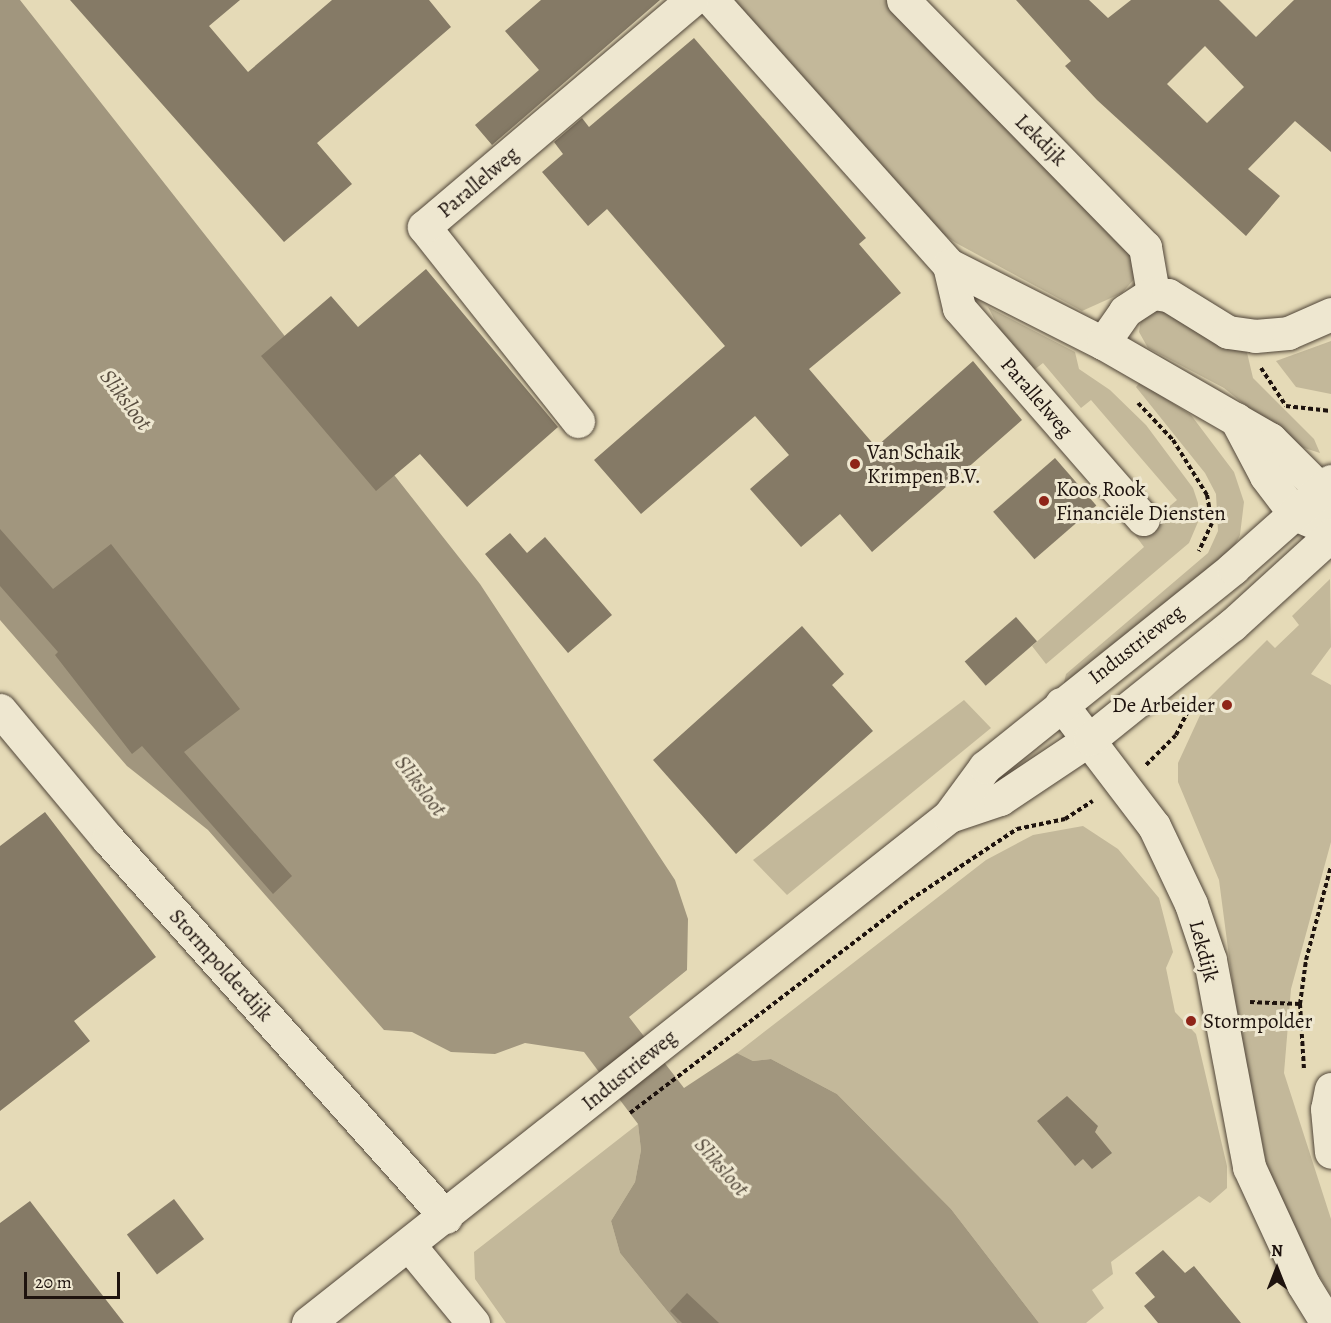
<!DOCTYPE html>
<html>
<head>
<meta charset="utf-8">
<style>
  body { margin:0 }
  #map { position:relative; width:1331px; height:1323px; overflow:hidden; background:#e5dab7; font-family:Alegreya,serif }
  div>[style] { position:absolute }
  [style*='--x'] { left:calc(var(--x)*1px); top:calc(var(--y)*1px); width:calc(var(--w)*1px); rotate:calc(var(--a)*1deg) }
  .green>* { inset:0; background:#c3b89a }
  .water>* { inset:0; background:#a1967e }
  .building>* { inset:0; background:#857a66; transform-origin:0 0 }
  .path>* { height:4px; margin-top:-2px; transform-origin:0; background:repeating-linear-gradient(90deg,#1e130e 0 4.5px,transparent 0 7.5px) }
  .roads { filter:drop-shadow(0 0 2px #504538) drop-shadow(0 0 2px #504538) }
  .minor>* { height:33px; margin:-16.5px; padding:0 16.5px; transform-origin:16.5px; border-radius:16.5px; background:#eee7d0 }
  .dots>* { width:16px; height:16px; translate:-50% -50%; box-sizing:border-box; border:3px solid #eee7d0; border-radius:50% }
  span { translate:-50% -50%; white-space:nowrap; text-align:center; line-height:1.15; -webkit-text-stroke:6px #eee7d0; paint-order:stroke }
  .street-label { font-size:21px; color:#1e130e }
  .poi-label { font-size:21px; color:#1e130e }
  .left { translate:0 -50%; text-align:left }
  .right { translate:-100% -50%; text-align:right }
  .water-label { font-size:22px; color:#594e40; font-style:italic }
  .north { position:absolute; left:1247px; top:1239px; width:60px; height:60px; -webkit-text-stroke:4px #eee7d0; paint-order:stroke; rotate:0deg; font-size:16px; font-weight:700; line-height:24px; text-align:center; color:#1e130e }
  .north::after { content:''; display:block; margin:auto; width:21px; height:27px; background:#1e130e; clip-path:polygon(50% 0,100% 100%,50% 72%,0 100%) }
  .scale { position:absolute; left:24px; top:1272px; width:96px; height:27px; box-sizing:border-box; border:3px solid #1e130e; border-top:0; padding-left:8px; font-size:18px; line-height:21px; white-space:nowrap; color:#1e130e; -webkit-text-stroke:4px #eee7d0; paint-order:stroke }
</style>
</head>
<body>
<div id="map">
  <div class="green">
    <i style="clip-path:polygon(728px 0,886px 0,1135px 255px,1141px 271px,1122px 293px,1082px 311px,956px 243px,917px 216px)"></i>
    <i style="clip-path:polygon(988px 307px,1075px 352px,1079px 369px,1110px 390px,1146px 425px,1193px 488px,1198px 503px,1198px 522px,1189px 543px,1046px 664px,1032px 646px,1144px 547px,1135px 535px,1177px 500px,1091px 400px,1081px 408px,1043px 363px,1034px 370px,1000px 330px)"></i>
    <i style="clip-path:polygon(1162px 308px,1245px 344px,1253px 378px,1314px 439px,1320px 453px,1295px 445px,1224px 388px,1148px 348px,1139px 332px,1142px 313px)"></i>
    <i style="clip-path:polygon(1331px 341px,1331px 394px,1296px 387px,1276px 361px)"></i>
    <i style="clip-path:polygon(1140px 382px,1191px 415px,1234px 472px,1244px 502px,1240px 535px,1233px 549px,1063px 687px,1066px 674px,1208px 553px,1218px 531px,1216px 494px,1205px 473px,1136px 387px)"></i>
    <i style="clip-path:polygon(1330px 579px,1331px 647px,1311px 674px,1331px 685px,1331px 842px,1291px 989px,1284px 1073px,1331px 1219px,1331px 1295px,1296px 1237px,1270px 1180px,1239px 1033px,1219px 880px,1178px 782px,1178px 763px,1207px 700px,1267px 640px,1275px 648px,1299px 625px,1292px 616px)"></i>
    <i style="clip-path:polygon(964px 700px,991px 728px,787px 895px,753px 860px)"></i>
    <i style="clip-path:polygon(1083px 826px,1118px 849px,1159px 898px,1173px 952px,1166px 968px,1175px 1012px,1196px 1034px,1227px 1166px,1227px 1188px,1210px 1203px,1199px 1196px,1111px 1262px,1113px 1274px,1092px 1290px,1104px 1308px,1086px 1323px,1039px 1323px,951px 1209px,837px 1094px,771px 1059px,753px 1061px,737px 1053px,986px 860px,1033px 835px)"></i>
    <i style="clip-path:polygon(638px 1124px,641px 1150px,635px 1182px,611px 1221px,620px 1253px,677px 1323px,506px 1323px,475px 1279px,474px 1252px)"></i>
  </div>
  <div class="water">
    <i style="clip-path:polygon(0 0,20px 0,480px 584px,675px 880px,688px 919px,687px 970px,629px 1017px,684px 1088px,737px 1053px,753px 1061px,771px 1059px,837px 1094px,951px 1209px,1039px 1323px,677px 1323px,620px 1253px,611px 1221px,635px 1182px,641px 1150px,638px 1124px,584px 1052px,525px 1043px,495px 1054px,451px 1052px,412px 1032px,384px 1030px,208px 830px,127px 766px,0 620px)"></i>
  </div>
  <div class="building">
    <i style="clip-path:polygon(70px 0,240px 0,209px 26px,248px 72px,332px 0,429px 0,451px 27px,317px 143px,352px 184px,284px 242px)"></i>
    <i style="clip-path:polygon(541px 0,660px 0,492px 145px,475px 125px,539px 70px,505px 31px)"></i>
    <i style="clip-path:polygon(evenodd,1016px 0,1089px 0,1108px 18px,1131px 0,1219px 0,1256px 37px,1294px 0,1331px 0,1331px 152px,1295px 121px,1248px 169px,1280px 196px,1246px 236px,1097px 100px,1065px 66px,1071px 61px,1016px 0,1205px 46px,1244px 87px,1207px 123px,1167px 84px,1205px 46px)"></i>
    <i style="clip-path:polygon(694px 38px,866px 238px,859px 244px,901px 293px,809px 369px,876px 447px,973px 361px,1022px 420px,872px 552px,840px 514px,801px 547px,750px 489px,789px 455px,755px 416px,641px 514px,594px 460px,725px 346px,607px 209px,588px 226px,542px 172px,563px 154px,554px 142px,582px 118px,589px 127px)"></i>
    <i style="clip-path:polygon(426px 269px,558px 427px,467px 507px,420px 454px,376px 491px,261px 356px,331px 296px,358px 327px)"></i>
    <i style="left:1055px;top:458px;width:63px;height:82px;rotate:49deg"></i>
    <i style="clip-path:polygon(0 529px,53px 589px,111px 544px,240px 709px,184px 752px,292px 876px,273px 894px,142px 746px,132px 754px,55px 655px,58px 652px,0 586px)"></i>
    <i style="clip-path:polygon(510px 533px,527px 553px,545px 537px,612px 615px,568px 653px,485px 554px)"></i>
    <i style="left:1016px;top:617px;width:32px;height:68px;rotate:49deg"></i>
    <i style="clip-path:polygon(802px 626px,844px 674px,832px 685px,873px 731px,736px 854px,653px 760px)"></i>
    <i style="clip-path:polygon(45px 812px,156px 957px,74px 1021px,90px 1041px,0 1111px,0 846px)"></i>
    <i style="clip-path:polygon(1067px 1096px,1098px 1126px,1095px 1132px,1112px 1153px,1092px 1169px,1083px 1159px,1075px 1166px,1037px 1121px)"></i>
    <i style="left:174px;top:1199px;width:50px;height:59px;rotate:53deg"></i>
    <i style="clip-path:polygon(30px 1201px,86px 1274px,124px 1323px,0 1323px,0 1223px)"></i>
    <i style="clip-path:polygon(1163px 1250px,1185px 1273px,1194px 1266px,1241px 1323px,1158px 1323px,1144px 1306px,1155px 1297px,1135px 1273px)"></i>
    <i style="clip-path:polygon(687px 1293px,719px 1323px,682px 1323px,670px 1311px)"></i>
  </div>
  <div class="path">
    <i style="--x:1261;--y:368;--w:45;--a:56.7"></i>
    <i style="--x:1286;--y:406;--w:45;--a:6.3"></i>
    <i style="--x:1138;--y:403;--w:51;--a:46.6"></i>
    <i style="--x:1173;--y:440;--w:65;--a:58.3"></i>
    <i style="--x:1207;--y:495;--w:28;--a:80"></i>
    <i style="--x:1212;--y:523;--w:31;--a:115"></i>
    <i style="--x:1146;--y:765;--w:42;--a:-45"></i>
    <i style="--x:1176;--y:735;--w:40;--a:-63.4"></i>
    <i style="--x:1250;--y:1002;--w:50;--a:2.3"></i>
    <i style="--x:1300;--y:1004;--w:65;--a:86.5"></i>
    <i style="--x:1300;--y:1004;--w:44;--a:-82.2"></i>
    <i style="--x:1306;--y:960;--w:97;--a:-75.1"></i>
    <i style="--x:630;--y:1113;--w:345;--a:-37.3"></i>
    <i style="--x:904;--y:904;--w:136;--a:-33.6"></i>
    <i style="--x:1017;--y:829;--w:49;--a:-11.8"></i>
    <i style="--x:1065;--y:819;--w:33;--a:-33"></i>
  </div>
  <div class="roads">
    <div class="minor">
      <i style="--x:712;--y:0;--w:356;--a:48.2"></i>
      <i style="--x:949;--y:265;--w:173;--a:26.9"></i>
      <i style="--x:1103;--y:343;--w:193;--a:29.9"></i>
      <i style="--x:1270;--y:439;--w:72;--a:45"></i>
      <i style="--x:1321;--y:490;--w:31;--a:71"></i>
      <i style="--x:903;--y:0;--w:346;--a:45.6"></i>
      <i style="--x:1145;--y:247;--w:47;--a:80.1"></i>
      <i style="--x:949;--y:265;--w:44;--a:76.9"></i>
      <i style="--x:959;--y:308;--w:280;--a:48.9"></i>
      <i style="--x:1103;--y:343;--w:39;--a:-55"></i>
      <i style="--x:1125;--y:311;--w:33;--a:-33"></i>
      <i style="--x:1153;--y:293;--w:15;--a:8"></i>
      <i style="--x:1168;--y:295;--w:70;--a:31.7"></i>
      <i style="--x:1228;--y:332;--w:27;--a:8"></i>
      <i style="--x:1255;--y:336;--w:33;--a:-5"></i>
      <i style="--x:1288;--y:333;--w:47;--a:-23.8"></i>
      <i style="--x:1236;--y:419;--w:64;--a:62.2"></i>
      <i style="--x:1266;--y:476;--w:48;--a:52.7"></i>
      <i style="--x:1295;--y:514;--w:21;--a:23"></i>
      <i style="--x:578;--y:421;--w:248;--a:-128.4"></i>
      <i style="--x:424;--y:227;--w:351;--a:-40.3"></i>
      <i style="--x:1061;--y:704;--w:153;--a:52.7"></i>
      <i style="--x:1154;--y:826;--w:86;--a:64.6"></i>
      <i style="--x:1191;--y:904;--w:59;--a:71.3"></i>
      <i style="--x:1210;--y:960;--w:211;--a:79.3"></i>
      <i style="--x:1249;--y:1167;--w:129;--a:65.2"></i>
      <i style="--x:1303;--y:1284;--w:46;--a:58.4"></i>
      <i style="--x:0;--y:710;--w:168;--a:50.1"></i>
      <i style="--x:108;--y:839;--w:507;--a:48.2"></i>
      <i style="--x:949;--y:816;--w:54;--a:-18.4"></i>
      <i style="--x:1000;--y:799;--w:108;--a:-33.7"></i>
      <i style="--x:1090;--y:739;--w:182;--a:-38.8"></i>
      <i style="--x:1232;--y:625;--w:134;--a:-42.3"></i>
      <i style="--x:1331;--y:1089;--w:20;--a:101"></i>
      <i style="--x:1327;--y:1109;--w:43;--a:84.7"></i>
      <i style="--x:409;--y:1245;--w:101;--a:50.6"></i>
      <i style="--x:308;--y:1323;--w:817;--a:-38.34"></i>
      <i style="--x:949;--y:816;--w:61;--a:-53.7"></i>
      <i style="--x:985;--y:767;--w:318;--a:-38.7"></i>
      <i style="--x:1233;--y:568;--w:131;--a:-41.6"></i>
    </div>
  </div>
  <div class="dots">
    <i style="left:855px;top:464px;background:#8f2418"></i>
    <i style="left:1044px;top:501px;background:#8f2418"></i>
    <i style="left:1227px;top:705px;background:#8f2418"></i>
    <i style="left:1191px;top:1021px;background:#8f2418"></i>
  </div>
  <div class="street-label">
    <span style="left:1041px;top:140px;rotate:45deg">Lekdijk</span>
    <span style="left:478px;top:182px;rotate:-40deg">Parallelweg</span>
    <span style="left:1037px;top:397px;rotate:49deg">Parallelweg</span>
    <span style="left:1136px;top:644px;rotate:-38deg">Industrieweg</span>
    <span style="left:1204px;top:951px;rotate:75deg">Lekdijk</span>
    <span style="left:221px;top:965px;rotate:48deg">Stormpolderdijk</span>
    <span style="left:629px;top:1070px;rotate:-39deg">Industrieweg</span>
  </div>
  <div class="poi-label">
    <span class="left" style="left:867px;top:464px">Van Schaik<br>Krimpen B.V.</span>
    <span class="left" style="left:1056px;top:501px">Koos Rook<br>Financiële Diensten</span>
    <span class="right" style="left:1215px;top:705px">De Arbeider</span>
    <span class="left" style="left:1203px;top:1021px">Stormpolder</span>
  </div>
  <div class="water-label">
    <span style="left:125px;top:400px;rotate:53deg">Sliksloot</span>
    <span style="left:420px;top:786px;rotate:53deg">Sliksloot</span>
    <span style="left:721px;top:1167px;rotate:49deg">Sliksloot</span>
  </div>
  <div class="north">N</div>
  <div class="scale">20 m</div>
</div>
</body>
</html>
